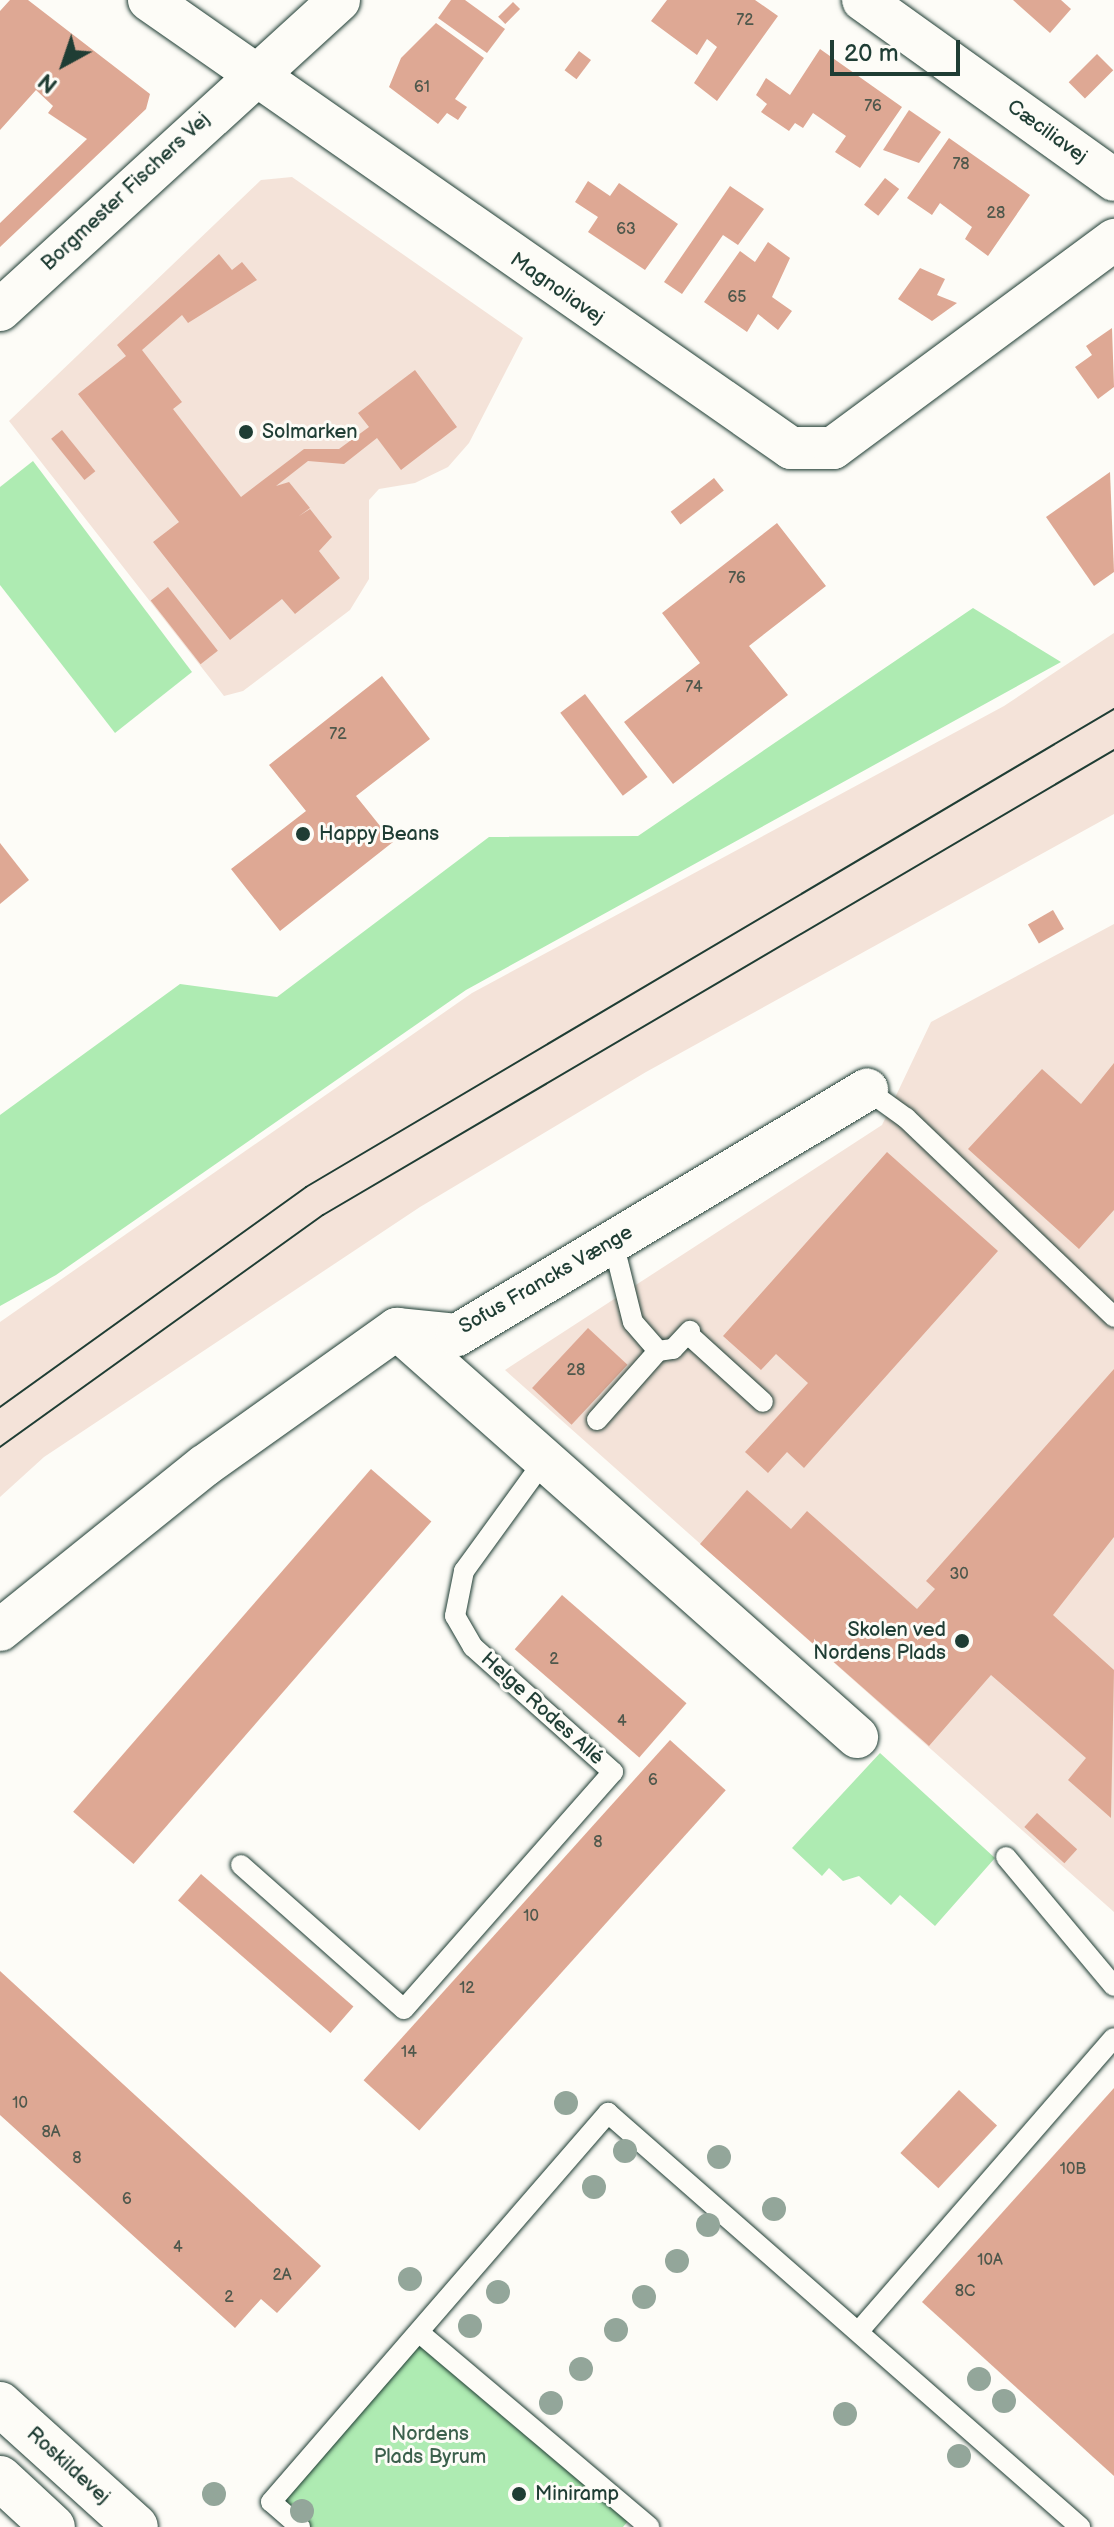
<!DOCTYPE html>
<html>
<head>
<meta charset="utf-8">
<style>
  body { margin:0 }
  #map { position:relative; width:1114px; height:2527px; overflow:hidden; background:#fdfcf7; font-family:"Balsamiq Sans",sans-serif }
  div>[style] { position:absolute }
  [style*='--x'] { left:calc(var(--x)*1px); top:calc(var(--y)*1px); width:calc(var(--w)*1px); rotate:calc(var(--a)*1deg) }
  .built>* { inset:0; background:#f4e3d9 }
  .green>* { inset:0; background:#aeebb2 }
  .building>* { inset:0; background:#dea894; transform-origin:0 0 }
  .roads { filter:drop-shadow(0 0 2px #1f3d34) drop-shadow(0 0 2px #1f3d34) }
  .lane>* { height:20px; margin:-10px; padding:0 10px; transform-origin:10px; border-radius:10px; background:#fdfcf7 }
  .street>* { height:42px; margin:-21px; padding:0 21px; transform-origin:21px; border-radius:21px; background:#fdfcf7 }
  .secondary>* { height:44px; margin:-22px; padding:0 22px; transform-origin:22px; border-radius:22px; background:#fdfcf7 }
  .tram>* { height:2px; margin:-1px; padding:0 1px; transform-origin:1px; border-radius:1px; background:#1f3d34 }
  .trees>* { width:24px; height:24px; margin:-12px; border-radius:50%; background:#93a69a }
  .dots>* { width:22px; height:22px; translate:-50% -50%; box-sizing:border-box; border:4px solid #fdfcf7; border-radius:50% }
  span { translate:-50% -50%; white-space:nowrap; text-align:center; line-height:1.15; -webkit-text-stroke:6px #fdfcf7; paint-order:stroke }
  .number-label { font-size:16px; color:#4f584c }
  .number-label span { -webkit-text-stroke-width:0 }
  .street-label { font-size:20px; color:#1f3d34 }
  .poi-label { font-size:20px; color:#1f3d34 }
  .left { translate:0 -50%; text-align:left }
  .right { translate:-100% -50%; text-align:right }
  .park-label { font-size:20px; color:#3c604d }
  .north { position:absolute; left:24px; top:24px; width:80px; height:80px; -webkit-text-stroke:6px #fdfcf7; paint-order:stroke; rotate:220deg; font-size:22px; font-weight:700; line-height:32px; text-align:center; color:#1f3d34 }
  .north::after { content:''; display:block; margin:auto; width:28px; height:36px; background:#1f3d34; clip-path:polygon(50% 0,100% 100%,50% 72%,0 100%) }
  .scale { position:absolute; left:830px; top:40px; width:130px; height:36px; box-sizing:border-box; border:4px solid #1f3d34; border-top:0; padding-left:10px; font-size:24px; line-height:28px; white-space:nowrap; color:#1f3d34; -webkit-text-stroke:6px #fdfcf7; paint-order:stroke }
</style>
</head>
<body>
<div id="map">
  <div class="built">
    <i style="clip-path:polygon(292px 177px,523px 338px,469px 443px,448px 467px,415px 483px,379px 489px,369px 500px,369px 579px,350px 610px,243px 691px,224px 696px,9px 421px,261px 180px)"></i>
    <i style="clip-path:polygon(1114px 633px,1114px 814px,646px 1072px,420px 1207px,44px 1457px,0 1497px,0 1322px,472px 993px,1004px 706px)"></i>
    <i style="clip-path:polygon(1114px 924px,1114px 1912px,505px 1370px,882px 1125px,931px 1022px)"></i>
  </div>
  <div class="green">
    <i style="clip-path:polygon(33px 461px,192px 672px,115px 733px,0 585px,0 487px)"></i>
    <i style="clip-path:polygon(973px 608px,1061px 662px,466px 990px,56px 1275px,0 1306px,0 1115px,180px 984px,277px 997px,489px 837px,638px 836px)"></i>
    <i style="clip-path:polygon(880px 1753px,995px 1858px,935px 1926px,900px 1895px,891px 1905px,859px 1876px,843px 1881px,829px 1868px,822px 1876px,792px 1848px)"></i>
    <i style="clip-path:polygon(421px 2334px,634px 2514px,623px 2527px,309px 2527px,279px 2501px)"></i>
  </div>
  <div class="building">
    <i style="clip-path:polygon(10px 0,28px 0,150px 94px,146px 109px,0 247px,0 223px,87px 139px,48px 113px,53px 106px,36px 90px,0 130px,0 11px)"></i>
    <i style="clip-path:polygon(451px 0,465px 0,505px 29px,487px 53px,438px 18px)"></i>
    <i style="clip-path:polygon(667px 0,755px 0,778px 16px,717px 101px,694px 83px,717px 47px,707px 39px,697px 55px,651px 21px)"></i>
    <i style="clip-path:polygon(1013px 0,1061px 0,1071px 9px,1050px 33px)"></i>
    <i style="left:513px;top:2px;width:10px;height:21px;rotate:45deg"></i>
    <i style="clip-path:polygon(436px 23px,484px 58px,455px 99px,467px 107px,458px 120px,447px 113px,438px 124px,389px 87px,401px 58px)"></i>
    <i style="clip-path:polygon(820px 49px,902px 107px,860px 168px,835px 152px,846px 136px,813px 113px,803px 128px,795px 123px,789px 131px,761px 112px,767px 104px,756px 95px,766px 78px,790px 95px)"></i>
    <i style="left:579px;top:51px;width:15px;height:24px;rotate:37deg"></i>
    <i style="left:1097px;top:54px;width:23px;height:40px;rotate:45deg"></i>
    <i style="clip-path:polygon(909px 110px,941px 132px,919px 163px,883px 150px)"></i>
    <i style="clip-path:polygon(949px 138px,1030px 195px,988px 256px,965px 239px,972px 227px,940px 203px,932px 215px,907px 198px)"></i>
    <i style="left:885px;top:178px;width:18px;height:34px;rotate:38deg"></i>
    <i style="clip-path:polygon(588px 181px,610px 196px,619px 183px,678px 224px,645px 270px,588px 232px,598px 217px,575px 202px)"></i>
    <i style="clip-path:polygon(730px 186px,764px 209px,738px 245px,723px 235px,682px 294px,664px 282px)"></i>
    <i style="clip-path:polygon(768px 242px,790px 258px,772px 297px,792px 311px,778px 330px,758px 314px,747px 332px,704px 302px,740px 251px,755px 262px)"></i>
    <i style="clip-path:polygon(219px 254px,232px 270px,242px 262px,257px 280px,188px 323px,182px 315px,142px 350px,182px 402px,173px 409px,241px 497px,304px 449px,339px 449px,369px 427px,358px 413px,415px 370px,457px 427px,401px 470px,377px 438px,344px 464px,308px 461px,276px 486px,289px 482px,310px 508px,299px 516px,310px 509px,332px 537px,319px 551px,340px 578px,295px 614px,282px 599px,230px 640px,153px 542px,179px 522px,78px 394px,126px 356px,117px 345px)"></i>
    <i style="clip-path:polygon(920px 268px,945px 279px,937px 295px,957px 303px,932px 321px,898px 299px)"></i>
    <i style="clip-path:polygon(1112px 328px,1114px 387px,1098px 399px,1075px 367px,1092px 355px,1086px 346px)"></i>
    <i style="left:62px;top:430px;width:53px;height:14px;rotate:51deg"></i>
    <i style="clip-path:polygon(1110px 472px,1114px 572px,1094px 586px,1046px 517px)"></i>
    <i style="left:714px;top:478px;width:16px;height:55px;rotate:52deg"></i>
    <i style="clip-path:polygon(777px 523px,826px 586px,749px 646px,788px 695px,673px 784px,624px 722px,700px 663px,662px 613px)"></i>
    <i style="left:168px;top:587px;width:81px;height:22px;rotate:52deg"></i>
    <i style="clip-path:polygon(382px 676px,430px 739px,356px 796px,393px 842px,280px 931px,231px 869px,306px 811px,269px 765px)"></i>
    <i style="left:585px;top:694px;width:104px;height:31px;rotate:53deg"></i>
    <i style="clip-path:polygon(0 843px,29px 880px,0 904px)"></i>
    <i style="left:1053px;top:910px;width:22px;height:29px;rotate:60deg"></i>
    <i style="clip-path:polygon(1114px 1063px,1114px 1210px,1079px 1249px,968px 1149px,1042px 1069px,1081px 1104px)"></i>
    <i style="clip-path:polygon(887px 1152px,998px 1251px,804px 1468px,787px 1452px,768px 1473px,745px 1452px,808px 1383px,776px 1354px,761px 1370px,723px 1336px)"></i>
    <i style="left:588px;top:1328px;width:54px;height:82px;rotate:43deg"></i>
    <i style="clip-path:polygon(1114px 1369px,1114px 1537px,1053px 1615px,1114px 1670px,1111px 1818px,1068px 1780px,1086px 1758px,991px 1675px,929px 1746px,700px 1544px,747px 1490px,791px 1529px,807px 1511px,917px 1609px,935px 1589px,926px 1581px)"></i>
    <i style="left:371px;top:1469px;width:80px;height:454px;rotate:41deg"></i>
    <i style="left:562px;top:1595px;width:165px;height:72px;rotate:41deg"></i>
    <i style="left:670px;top:1740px;width:75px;height:458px;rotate:42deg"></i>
    <i style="left:1037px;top:1813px;width:54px;height:19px;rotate:42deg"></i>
    <i style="left:201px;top:1874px;width:202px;height:35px;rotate:41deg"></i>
    <i style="clip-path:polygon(0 1971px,321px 2266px,277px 2313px,261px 2299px,235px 2328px,0 2115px)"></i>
    <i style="clip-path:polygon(1114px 2088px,1114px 2476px,922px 2302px)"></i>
    <i style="left:959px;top:2090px;width:52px;height:86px;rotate:43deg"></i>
  </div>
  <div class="roads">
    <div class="lane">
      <i style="--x:867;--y:1090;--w:48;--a:35.7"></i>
      <i style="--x:906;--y:1118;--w:288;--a:43.7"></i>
      <i style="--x:613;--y:1242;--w:82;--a:76"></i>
      <i style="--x:633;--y:1322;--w:38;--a:49"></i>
      <i style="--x:658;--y:1351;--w:15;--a:-8"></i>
      <i style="--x:673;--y:1349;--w:25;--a:-47"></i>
      <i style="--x:688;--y:1334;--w:101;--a:42.2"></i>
      <i style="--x:597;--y:1420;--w:92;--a:-48.5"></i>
      <i style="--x:1006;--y:1857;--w:168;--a:50.1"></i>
      <i style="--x:241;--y:1865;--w:217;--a:41.5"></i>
      <i style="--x:404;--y:2009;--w:316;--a:-48.6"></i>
      <i style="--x:613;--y:1772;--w:188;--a:-138.2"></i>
      <i style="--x:473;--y:1647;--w:36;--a:-120"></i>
      <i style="--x:455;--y:1616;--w:46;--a:-78.7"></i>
      <i style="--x:464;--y:1571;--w:140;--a:-54"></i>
      <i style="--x:859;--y:2331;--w:388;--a:-49"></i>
      <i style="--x:421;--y:2334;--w:299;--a:40.2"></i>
      <i style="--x:300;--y:2527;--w:38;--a:-139"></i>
      <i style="--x:271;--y:2502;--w:515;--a:-49.1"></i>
      <i style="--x:608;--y:2113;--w:628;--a:41.25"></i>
    </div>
    <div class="street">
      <i style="--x:149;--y:0;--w:783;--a:34.91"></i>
      <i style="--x:791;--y:448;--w:42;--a:0"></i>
      <i style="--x:833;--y:448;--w:350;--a:-36.5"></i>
      <i style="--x:863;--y:0;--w:309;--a:35.6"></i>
      <i style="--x:0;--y:310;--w:459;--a:-42.4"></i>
      <i style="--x:397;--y:1329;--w:615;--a:41.57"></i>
      <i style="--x:0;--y:1630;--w:262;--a:-38.8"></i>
      <i style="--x:204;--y:1466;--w:237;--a:-35.4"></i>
      <i style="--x:397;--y:1329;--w:60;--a:5.7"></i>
      <i style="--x:457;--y:1335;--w:478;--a:-30.9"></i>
    </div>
    <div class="secondary">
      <i style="--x:0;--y:2404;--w:183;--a:42.1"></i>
      <i style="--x:0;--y:2478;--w:72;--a:42.8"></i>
    </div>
  </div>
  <div class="tram">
    <i style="--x:0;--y:1407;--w:377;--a:-35.7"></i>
    <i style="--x:306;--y:1187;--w:939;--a:-30.61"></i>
    <i style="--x:0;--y:1447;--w:398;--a:-35.7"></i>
    <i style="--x:323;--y:1215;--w:918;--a:-30.45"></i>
  </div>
  <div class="trees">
    <i style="left:566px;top:2103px"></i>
    <i style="left:625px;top:2151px"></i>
    <i style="left:719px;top:2157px"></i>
    <i style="left:594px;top:2187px"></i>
    <i style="left:774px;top:2209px"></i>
    <i style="left:708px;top:2225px"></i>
    <i style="left:677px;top:2261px"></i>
    <i style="left:410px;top:2279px"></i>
    <i style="left:498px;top:2292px"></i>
    <i style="left:644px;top:2297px"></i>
    <i style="left:470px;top:2326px"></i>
    <i style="left:616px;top:2330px"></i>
    <i style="left:581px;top:2369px"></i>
    <i style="left:979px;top:2379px"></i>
    <i style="left:1004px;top:2401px"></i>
    <i style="left:551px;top:2403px"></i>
    <i style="left:845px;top:2414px"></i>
    <i style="left:959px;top:2456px"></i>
    <i style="left:214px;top:2494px"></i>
    <i style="left:302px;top:2511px"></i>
  </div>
  <div class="dots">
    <i style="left:246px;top:432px;background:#1f3d34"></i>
    <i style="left:303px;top:834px;background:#1f3d34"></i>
    <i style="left:962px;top:1641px;background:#1f3d34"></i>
    <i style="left:519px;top:2494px;background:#1f3d34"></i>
  </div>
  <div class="number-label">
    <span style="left:745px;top:21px">72</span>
    <span style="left:422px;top:88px">61</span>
    <span style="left:873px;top:107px">76</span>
    <span style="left:961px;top:165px">78</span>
    <span style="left:996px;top:214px">28</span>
    <span style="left:626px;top:230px">63</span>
    <span style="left:737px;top:298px">65</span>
    <span style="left:737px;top:579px">76</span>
    <span style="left:694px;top:688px">74</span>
    <span style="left:338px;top:735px">72</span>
    <span style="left:576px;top:1371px">28</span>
    <span style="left:959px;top:1575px">30</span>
    <span style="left:554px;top:1660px">2</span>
    <span style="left:622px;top:1722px">4</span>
    <span style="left:653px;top:1781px">6</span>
    <span style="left:598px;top:1843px">8</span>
    <span style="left:531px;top:1917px">10</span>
    <span style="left:467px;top:1989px">12</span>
    <span style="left:409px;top:2053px">14</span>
    <span style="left:20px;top:2104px">10</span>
    <span style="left:51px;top:2133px">8A</span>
    <span style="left:77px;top:2159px">8</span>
    <span style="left:1073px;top:2170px">10B</span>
    <span style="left:127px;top:2200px">6</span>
    <span style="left:178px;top:2248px">4</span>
    <span style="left:990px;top:2261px">10A</span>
    <span style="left:282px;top:2276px">2A</span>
    <span style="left:965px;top:2292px">8C</span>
    <span style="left:229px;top:2298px">2</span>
  </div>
  <div class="street-label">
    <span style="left:1047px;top:132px;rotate:36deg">Cæciliavej</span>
    <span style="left:126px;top:192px;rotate:-43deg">Borgmester Fischers Vej</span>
    <span style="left:557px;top:289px;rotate:35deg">Magnoliavej</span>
    <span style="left:546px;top:1280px;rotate:-30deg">Sofus Francks Vænge</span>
    <span style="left:542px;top:1709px;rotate:42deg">Helge Rodes Allé</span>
    <span style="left:68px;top:2466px;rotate:42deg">Roskildevej</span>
  </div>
  <div class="poi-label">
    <span class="left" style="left:262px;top:432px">Solmarken</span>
    <span class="left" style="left:319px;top:834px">Happy Beans</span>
    <span class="right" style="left:946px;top:1642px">Skolen ved<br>Nordens Plads</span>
    <span class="left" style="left:535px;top:2494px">Miniramp</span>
  </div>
  <div class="park-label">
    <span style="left:430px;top:2446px">Nordens<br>Plads Byrum</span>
  </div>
  <div class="north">N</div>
  <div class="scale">20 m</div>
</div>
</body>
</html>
